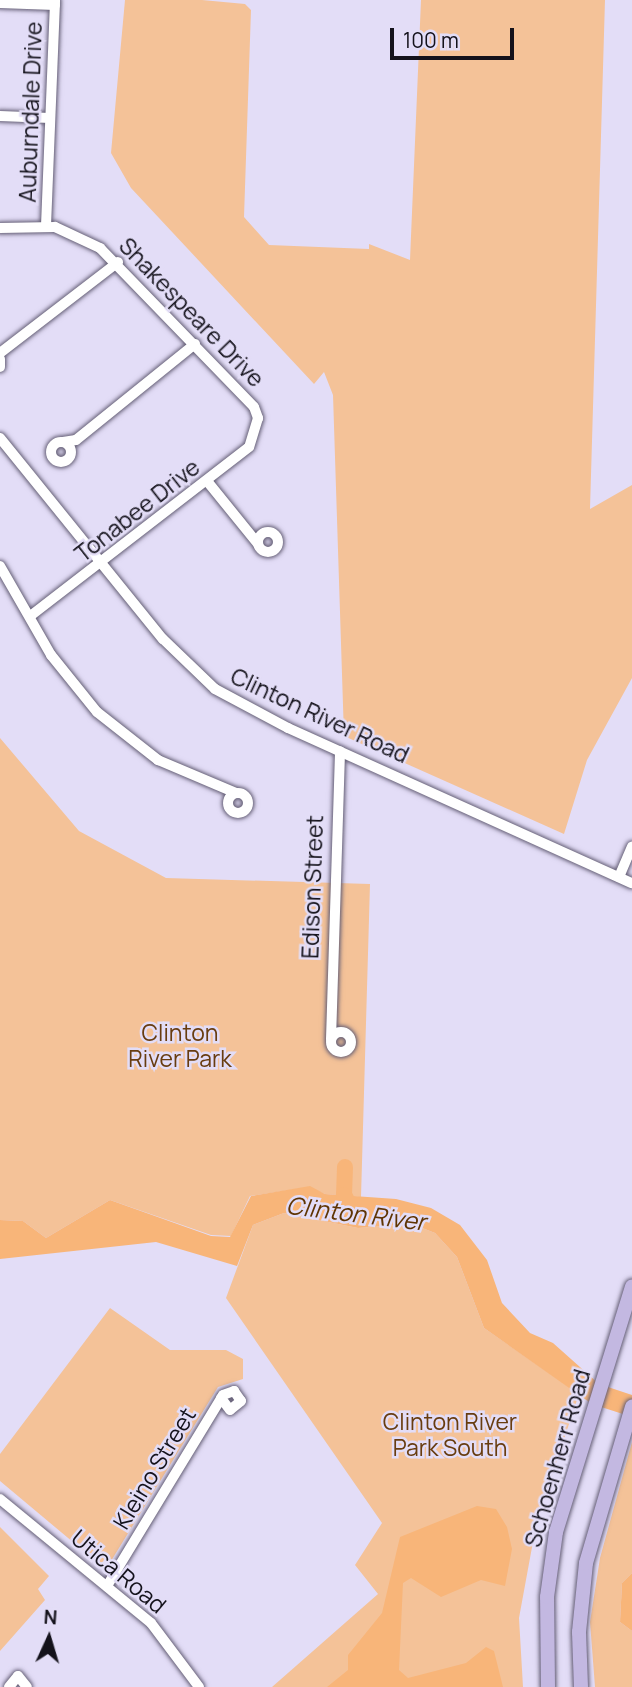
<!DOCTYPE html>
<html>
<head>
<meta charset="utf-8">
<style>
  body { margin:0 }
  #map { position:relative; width:632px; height:1687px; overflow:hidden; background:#e3ddf7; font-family:Manrope,sans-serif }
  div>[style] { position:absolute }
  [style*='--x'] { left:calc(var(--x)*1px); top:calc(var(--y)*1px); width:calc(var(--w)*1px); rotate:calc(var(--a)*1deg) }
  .green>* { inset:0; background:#f4c298 }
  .water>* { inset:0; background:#f8b579 }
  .river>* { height:16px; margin:-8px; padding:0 8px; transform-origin:8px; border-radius:8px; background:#f8b579 }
  .roads { filter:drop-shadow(0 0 2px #655f76) drop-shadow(0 0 2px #655f76) }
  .minor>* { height:10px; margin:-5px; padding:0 5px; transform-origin:5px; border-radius:5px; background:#fff }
  .minor>.ring { margin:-5px; padding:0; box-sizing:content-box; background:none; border:10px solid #fff; border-radius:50% }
  .major>* { height:14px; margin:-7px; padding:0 7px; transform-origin:7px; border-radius:7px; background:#c3b8e1 }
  span { translate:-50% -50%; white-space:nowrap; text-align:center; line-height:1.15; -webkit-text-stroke:5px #e3ddf7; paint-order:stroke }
  .street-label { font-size:23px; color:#14121b }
  .park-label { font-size:23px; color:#683c0f }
  .water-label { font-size:24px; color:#5f3403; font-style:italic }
  .north { position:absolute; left:14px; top:1603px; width:70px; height:70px; -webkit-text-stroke:5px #e3ddf7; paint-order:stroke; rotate:4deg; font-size:19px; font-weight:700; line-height:28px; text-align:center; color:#14121b }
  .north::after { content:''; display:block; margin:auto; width:24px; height:32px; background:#14121b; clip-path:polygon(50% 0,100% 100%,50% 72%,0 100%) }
  .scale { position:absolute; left:390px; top:28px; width:124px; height:32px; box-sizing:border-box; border:4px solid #14121b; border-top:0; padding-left:9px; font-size:21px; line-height:24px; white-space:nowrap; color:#14121b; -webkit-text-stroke:5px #e3ddf7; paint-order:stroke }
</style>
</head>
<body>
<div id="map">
  <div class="green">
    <i style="clip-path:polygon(125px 0,202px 0,245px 4px,251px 10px,244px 217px,269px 245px,369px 249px,369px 244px,410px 260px,421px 0,605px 0,590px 509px,632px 485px,632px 678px,587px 760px,564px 834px,344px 736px,333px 395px,324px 372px,314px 384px,131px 188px,111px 153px)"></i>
    <i style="clip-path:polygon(0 738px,79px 831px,166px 878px,370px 884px,361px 1197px,325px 1194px,309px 1187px,250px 1196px,231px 1236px,211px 1235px,110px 1200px,46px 1238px,23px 1221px,0 1220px)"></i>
    <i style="clip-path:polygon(284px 1213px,358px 1228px,412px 1224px,435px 1233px,457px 1257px,484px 1328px,579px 1394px,537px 1520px,519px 1618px,523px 1687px,272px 1687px,378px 1594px,355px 1565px,382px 1523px,226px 1298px,253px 1225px)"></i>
    <i style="clip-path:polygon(110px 1308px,170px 1350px,226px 1350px,243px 1359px,243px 1379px,218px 1387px,111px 1561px,98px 1563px,0 1481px,0 1454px)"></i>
    <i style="clip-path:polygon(632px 1442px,632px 1573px,622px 1583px,620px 1622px,632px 1631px,632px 1687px,595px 1687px,590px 1622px,600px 1558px)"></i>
    <i style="clip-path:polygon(0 1527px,49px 1576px,38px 1589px,45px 1600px,0 1651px)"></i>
  </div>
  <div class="water">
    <i style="clip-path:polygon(310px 1186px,325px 1194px,396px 1199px,431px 1208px,460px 1225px,487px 1260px,502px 1303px,530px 1333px,553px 1343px,599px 1384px,632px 1395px,632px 1417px,592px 1404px,484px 1328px,457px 1257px,435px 1233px,412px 1224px,358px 1228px,284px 1213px,253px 1225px,237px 1266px,156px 1242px,0 1259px,0 1220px,23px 1221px,46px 1238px,110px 1200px,211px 1236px,230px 1237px,251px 1196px)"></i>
    <i style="clip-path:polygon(477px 1506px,496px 1509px,507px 1527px,512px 1549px,505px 1586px,481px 1580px,441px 1597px,411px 1578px,403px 1583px,399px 1670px,408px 1678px,466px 1663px,486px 1647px,494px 1651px,503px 1687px,327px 1687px,348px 1670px,348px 1655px,382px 1613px,400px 1537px)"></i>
    <i style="clip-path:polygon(632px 1573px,632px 1631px,620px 1622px,622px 1583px)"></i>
  </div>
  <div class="river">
    <i style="--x:345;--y:1167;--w:28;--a:92"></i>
    <i style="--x:344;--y:1195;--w:18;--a:61"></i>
  </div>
  <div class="roads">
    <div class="minor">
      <i style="--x:0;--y:3;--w:55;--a:2.1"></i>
      <i style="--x:0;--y:116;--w:50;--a:2.3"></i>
      <i style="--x:46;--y:226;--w:226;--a:-87.7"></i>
      <i style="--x:0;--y:228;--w:55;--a:-1"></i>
      <i style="--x:55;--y:227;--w:50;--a:25"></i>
      <i style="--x:100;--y:248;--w:221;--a:45.9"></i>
      <i style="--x:254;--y:407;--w:12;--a:70"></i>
      <i style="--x:258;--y:418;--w:30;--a:107"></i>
      <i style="--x:249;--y:447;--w:277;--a:142.3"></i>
      <i style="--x:0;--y:353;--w:149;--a:-37.6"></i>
      <i style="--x:0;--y:359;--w:8;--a:90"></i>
      <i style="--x:0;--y:438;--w:259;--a:51"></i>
      <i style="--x:163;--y:639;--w:72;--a:43.9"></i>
      <i style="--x:215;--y:689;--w:83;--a:28.1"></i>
      <i style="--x:288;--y:728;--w:377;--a:24.3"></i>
      <i style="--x:63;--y:442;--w:13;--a:-9"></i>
      <i style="--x:76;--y:440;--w:153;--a:-38.9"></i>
      <i class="ring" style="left:51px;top:442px;width:10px;height:10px"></i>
      <i style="--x:207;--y:481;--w:81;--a:51"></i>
      <i class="ring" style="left:258px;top:532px;width:10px;height:10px"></i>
      <i style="--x:0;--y:566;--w:103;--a:60.2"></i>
      <i style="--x:51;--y:655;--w:73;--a:51.1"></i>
      <i style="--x:97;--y:712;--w:78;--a:38.2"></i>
      <i style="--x:158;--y:760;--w:85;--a:22.9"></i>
      <i class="ring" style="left:228px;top:793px;width:10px;height:10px"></i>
      <i style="--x:619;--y:877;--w:33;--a:-67"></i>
      <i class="ring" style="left:331px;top:1032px;width:10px;height:10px"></i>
      <i style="--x:331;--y:1039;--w:288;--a:-88.2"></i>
      <i style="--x:0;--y:1499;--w:195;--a:39.4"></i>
      <i style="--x:151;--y:1623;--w:80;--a:53.1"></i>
      <i style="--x:107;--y:1586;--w:223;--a:-58.7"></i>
      <i style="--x:223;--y:1395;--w:12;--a:-20"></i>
      <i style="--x:234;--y:1391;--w:12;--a:55"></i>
      <i style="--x:241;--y:1401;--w:14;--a:141"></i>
      <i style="--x:230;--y:1410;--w:15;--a:-127"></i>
      <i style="--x:9;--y:1687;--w:14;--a:-51"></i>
      <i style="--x:18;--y:1676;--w:14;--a:51"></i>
    </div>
    <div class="major">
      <i style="--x:548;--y:1687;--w:90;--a:-90.6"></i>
      <i style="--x:547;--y:1597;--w:66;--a:-82.1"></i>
      <i style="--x:556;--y:1532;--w:257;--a:-72.8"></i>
      <i style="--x:581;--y:1687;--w:55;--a:-92.1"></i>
      <i style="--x:579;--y:1632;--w:69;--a:-84.2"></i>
      <i style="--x:586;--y:1563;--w:163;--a:-73.6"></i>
    </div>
  </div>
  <div class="street-label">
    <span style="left:30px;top:112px;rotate:-88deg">Auburndale Drive</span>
    <span style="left:192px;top:312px;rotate:46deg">Shakespeare Drive</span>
    <span style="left:137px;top:510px;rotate:-38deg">Tonabee Drive</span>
    <span style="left:320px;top:715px;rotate:25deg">Clinton River Road</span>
    <span style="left:312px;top:887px;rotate:-88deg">Edison Street</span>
    <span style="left:557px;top:1458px;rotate:-74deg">Schoenherr Road</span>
    <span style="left:154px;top:1468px;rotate:-59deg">Kleino Street</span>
    <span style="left:119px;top:1571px;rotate:40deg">Utica Road</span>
  </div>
  <div class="park-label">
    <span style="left:180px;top:1045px">Clinton<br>River Park</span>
    <span style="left:450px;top:1434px">Clinton River<br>Park South</span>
  </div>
  <div class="water-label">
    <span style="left:356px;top:1213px;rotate:7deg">Clinton River</span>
  </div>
  <div class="north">N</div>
  <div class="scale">100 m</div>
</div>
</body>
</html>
